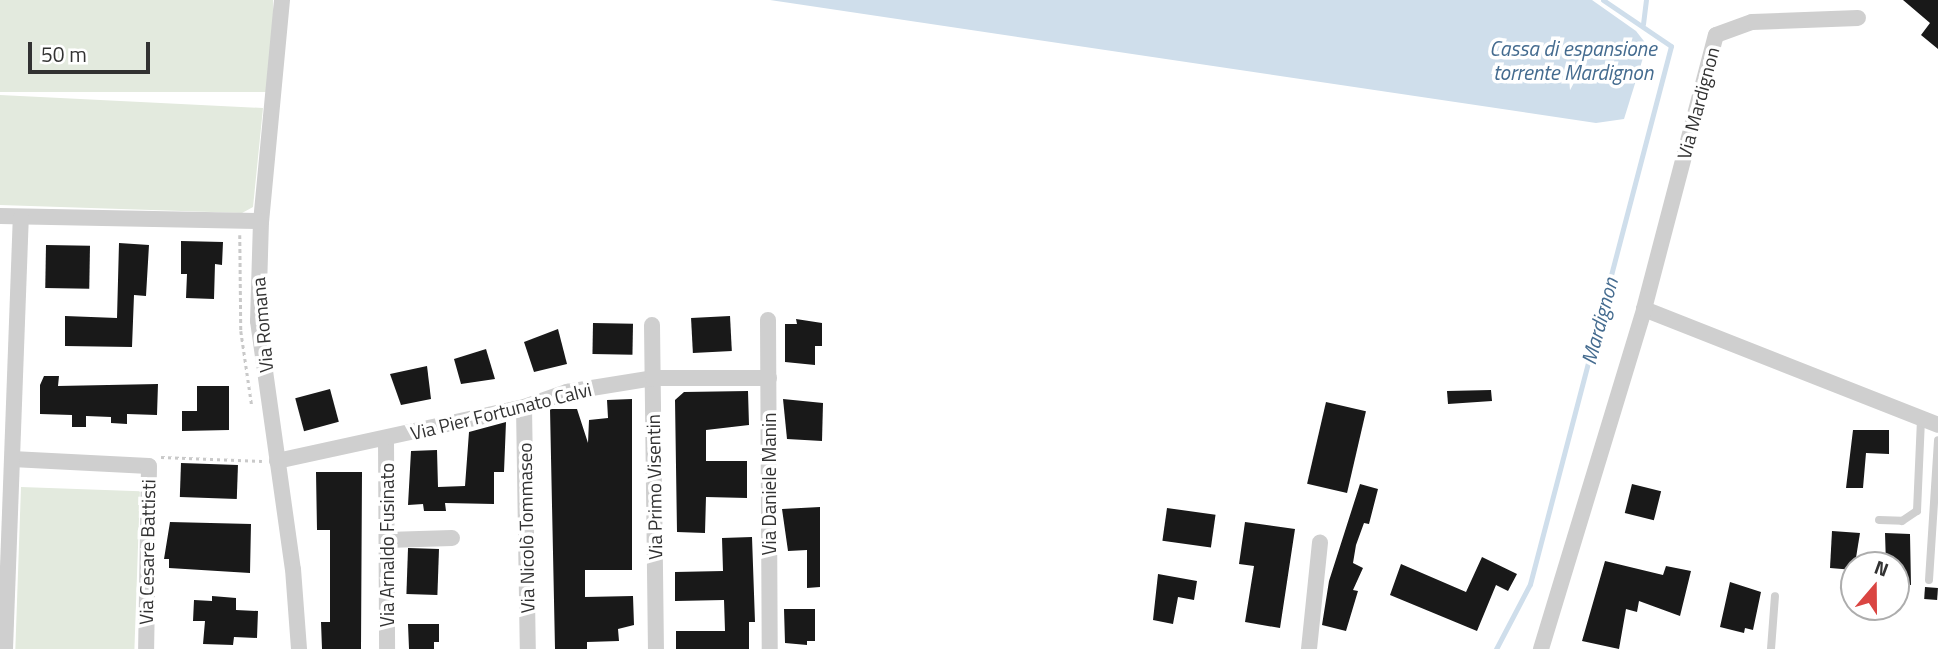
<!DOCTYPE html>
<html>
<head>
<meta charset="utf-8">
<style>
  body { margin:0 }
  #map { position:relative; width:1938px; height:649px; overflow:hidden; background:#fff; font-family:"Titillium Web",sans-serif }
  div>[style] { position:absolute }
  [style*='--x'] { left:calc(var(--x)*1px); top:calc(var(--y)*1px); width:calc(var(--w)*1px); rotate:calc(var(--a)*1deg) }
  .green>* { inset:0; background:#e3eade; transform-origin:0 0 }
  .water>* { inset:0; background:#cfdeeb }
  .stream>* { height:5px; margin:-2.5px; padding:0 2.5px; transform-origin:2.5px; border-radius:2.5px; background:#cfdeeb }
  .building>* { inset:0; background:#191919; transform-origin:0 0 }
  .path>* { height:2.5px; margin-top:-1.25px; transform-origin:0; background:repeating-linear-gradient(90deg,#c9c9c9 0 3.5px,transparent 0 7px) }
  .lane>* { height:8px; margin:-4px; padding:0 4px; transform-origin:4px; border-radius:4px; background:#cfcfcf }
  .street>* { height:16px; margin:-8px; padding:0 8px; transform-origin:8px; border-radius:8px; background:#cfcfcf }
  span { translate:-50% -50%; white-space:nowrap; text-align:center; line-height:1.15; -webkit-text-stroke:7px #fff; paint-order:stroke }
  .street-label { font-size:19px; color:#323232 }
  .water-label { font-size:21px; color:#446b8f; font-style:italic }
  .north { position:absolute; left:1840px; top:551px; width:70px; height:70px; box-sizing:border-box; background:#fff; border:2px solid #adadad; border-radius:50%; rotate:20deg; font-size:19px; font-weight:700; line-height:28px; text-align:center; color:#323232 }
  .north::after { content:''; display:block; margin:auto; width:24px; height:32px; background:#da4542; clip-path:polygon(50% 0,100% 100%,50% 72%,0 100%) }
  .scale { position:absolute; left:28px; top:42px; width:122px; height:32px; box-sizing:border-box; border:4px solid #323232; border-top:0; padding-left:9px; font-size:21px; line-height:24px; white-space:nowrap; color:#323232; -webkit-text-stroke:5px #fff; paint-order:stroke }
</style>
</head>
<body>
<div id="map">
  <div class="green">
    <i style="left:0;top:0;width:273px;height:92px"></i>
    <i style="clip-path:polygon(0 95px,263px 108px,253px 207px,242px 213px,0 205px)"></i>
    <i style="left:21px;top:487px;width:119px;height:162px;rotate:2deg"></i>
  </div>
  <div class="water">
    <i style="clip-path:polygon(770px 0,1592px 0,1636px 31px,1647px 45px,1624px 119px,1596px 123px)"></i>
  </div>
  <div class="stream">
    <i style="--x:1643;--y:24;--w:24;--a:-83"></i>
    <i style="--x:1496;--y:649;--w:73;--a:-62.4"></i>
    <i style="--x:1530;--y:584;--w:556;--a:-75.31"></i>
    <i style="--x:1671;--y:46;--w:82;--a:-145.9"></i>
  </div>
  <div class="building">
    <i style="clip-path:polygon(1903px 0,1938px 0,1938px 49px,1921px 35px,1930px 23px)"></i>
    <i style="clip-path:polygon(181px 241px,223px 242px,222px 265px,215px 264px,214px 299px,186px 298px,187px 274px,181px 274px)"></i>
    <i style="clip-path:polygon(119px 243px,149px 245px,146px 296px,134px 295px,132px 347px,65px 346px,65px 316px,117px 318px)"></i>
    <i style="left:46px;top:245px;width:44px;height:43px;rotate:1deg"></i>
    <i style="left:730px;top:316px;width:35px;height:39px;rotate:87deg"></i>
    <i style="clip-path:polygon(796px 319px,822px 323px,822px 346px,815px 346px,815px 365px,785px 362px,785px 324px,797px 324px)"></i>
    <i style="left:593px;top:323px;width:40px;height:31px;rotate:1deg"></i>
    <i style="clip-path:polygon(558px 329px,567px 364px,534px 372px,524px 342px)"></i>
    <i style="clip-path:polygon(486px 349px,495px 379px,461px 384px,454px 359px)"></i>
    <i style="clip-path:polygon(427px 366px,431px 399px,401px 405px,390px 374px)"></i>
    <i style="clip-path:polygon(44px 376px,59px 376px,58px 386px,158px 384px,157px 415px,127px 414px,127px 424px,111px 423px,111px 417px,86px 416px,86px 427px,72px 427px,72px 415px,40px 414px,40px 385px)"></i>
    <i style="clip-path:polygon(197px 386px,229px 386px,229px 430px,182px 431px,182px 411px,197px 411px)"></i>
    <i style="left:330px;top:389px;width:34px;height:36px;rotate:75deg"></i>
    <i style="clip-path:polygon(1491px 390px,1492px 401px,1448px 404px,1447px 391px)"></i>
    <i style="clip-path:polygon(748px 391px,749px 425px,706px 430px,706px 461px,747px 461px,747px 498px,706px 497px,705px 533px,677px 532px,675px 400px,684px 392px)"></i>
    <i style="clip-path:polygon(632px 399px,632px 570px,585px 570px,585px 597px,633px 596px,634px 625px,618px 629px,619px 641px,587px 642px,587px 649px,555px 649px,550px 409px,577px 409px,588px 443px,589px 420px,608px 418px,607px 400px)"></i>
    <i style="clip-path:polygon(783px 399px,823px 403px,822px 441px,787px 439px)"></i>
    <i style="left:1326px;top:402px;width:41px;height:84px;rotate:13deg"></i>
    <i style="clip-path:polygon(506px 422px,504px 472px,494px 472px,494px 504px,445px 503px,446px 511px,424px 511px,423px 504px,408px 505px,411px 451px,437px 450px,438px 487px,465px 486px,469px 432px)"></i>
    <i style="clip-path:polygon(1853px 430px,1889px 430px,1889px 454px,1866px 453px,1863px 488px,1846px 488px)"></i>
    <i style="left:181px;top:463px;width:57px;height:34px;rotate:2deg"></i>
    <i style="clip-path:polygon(316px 472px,362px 472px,361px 649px,322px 649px,321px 622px,330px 622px,330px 530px,317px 530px)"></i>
    <i style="clip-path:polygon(1360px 484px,1378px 489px,1369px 524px,1364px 523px,1356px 545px,1353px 563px,1363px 568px,1353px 590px,1358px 591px,1346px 631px,1322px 625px,1329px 581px)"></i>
    <i style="left:1632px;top:484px;width:30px;height:30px;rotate:14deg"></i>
    <i style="clip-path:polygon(820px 507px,820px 587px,807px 588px,807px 550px,788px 551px,782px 509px)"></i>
    <i style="left:1167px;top:508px;width:49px;height:33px;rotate:8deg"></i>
    <i style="clip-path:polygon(170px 522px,251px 524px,250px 573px,169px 568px,169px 559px,164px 559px)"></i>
    <i style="clip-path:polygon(1245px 522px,1295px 529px,1280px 628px,1245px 622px,1254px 566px,1239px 564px)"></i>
    <i style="clip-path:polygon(1832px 531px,1860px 533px,1854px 570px,1830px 568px)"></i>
    <i style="clip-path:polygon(1885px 533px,1910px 534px,1911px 585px,1896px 584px,1896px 565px,1886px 565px)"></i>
    <i style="clip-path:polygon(752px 537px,755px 622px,749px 622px,749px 649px,676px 649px,676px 631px,725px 631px,724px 600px,675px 601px,675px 572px,723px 571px,722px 538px)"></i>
    <i style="left:439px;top:549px;width:46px;height:31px;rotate:92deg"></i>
    <i style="clip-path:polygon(1482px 557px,1517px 574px,1508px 591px,1496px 585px,1477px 631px,1390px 595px,1401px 564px,1466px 592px)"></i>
    <i style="clip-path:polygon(1605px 561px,1663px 575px,1666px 566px,1691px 571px,1680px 616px,1639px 601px,1637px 612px,1626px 609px,1619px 649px,1582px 641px)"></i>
    <i style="clip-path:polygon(1158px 574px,1197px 581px,1194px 600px,1178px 597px,1173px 624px,1153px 620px)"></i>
    <i style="clip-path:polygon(1730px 582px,1761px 592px,1753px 630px,1745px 628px,1744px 633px,1720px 627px)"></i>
    <i style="left:1925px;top:587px;width:13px;height:12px;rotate:4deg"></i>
    <i style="clip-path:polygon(212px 596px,236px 598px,236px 610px,258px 611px,257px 638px,234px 637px,233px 645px,203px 644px,205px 621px,193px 621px,194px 600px,212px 601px)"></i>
    <i style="clip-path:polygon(784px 609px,815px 609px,815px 641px,807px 641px,807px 645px,785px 643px)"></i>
    <i style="clip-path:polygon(408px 624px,439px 624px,439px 642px,434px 642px,434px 649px,409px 649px)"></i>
  </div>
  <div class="path">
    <i style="--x:240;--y:235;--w:96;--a:89.4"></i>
    <i style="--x:241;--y:331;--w:76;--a:81.7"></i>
    <i style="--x:161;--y:457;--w:101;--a:2.3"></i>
  </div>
  <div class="lane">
    <i style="--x:1879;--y:520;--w:23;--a:2"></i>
    <i style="--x:1902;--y:521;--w:18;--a:-34"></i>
    <i style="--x:1917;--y:511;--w:92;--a:-87.5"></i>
    <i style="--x:1929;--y:580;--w:140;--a:-86.3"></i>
    <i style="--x:1771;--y:649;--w:53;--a:-85.7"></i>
  </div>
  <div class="street">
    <i style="--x:282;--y:0;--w:222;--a:95.4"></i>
    <i style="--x:261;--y:221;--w:100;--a:91.7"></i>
    <i style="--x:258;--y:321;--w:250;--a:82"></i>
    <i style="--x:293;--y:569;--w:80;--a:85.7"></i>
    <i style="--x:0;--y:216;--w:261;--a:1.1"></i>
    <i style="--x:1644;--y:309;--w:316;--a:21.5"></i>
    <i style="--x:768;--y:320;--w:329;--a:89.7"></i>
    <i style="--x:652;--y:325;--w:324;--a:89.3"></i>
    <i style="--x:524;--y:407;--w:242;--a:89.1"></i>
    <i style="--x:386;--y:440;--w:209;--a:89.7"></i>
    <i style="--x:12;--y:459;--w:137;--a:2.9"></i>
    <i style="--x:149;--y:466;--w:183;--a:90.9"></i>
    <i style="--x:277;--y:461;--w:253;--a:-12.3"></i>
    <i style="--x:524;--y:407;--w:46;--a:-19.2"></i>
    <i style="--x:567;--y:392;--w:87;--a:-9.2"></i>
    <i style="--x:653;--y:378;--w:116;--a:0"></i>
    <i style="--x:387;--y:540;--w:65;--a:-1.8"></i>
    <i style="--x:5;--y:649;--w:432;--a:-87.9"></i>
    <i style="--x:1309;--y:649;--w:107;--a:-84.1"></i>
    <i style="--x:1541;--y:649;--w:355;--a:-73.1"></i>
    <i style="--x:1644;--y:309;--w:283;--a:-75.3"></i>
    <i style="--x:1716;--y:35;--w:38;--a:-20"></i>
    <i style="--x:1752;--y:22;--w:106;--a:-2.2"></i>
  </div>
  <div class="street-label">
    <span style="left:1698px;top:103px;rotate:-75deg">Via Mardignon</span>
    <span style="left:262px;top:325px;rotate:-95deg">Via Romana</span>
    <span style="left:501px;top:411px;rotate:-14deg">Via Pier Fortunato Calvi</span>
    <span style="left:769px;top:484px;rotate:-90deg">Via Daniele Manin</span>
    <span style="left:654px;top:487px;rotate:-91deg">Via Primo Visentin</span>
    <span style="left:526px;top:528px;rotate:-91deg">Via Nicolò Tommaseo</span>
    <span style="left:387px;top:545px;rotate:-90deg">Via Arnaldo Fusinato</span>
    <span style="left:147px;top:552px;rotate:-89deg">Via Cesare Battisti</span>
  </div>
  <div class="water-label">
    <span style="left:1573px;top:60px">Cassa di espansione<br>torrente Mardignon</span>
    <span style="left:1599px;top:321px;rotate:-75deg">Mardignon</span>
  </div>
  <div class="north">N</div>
  <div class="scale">50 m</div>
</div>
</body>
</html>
